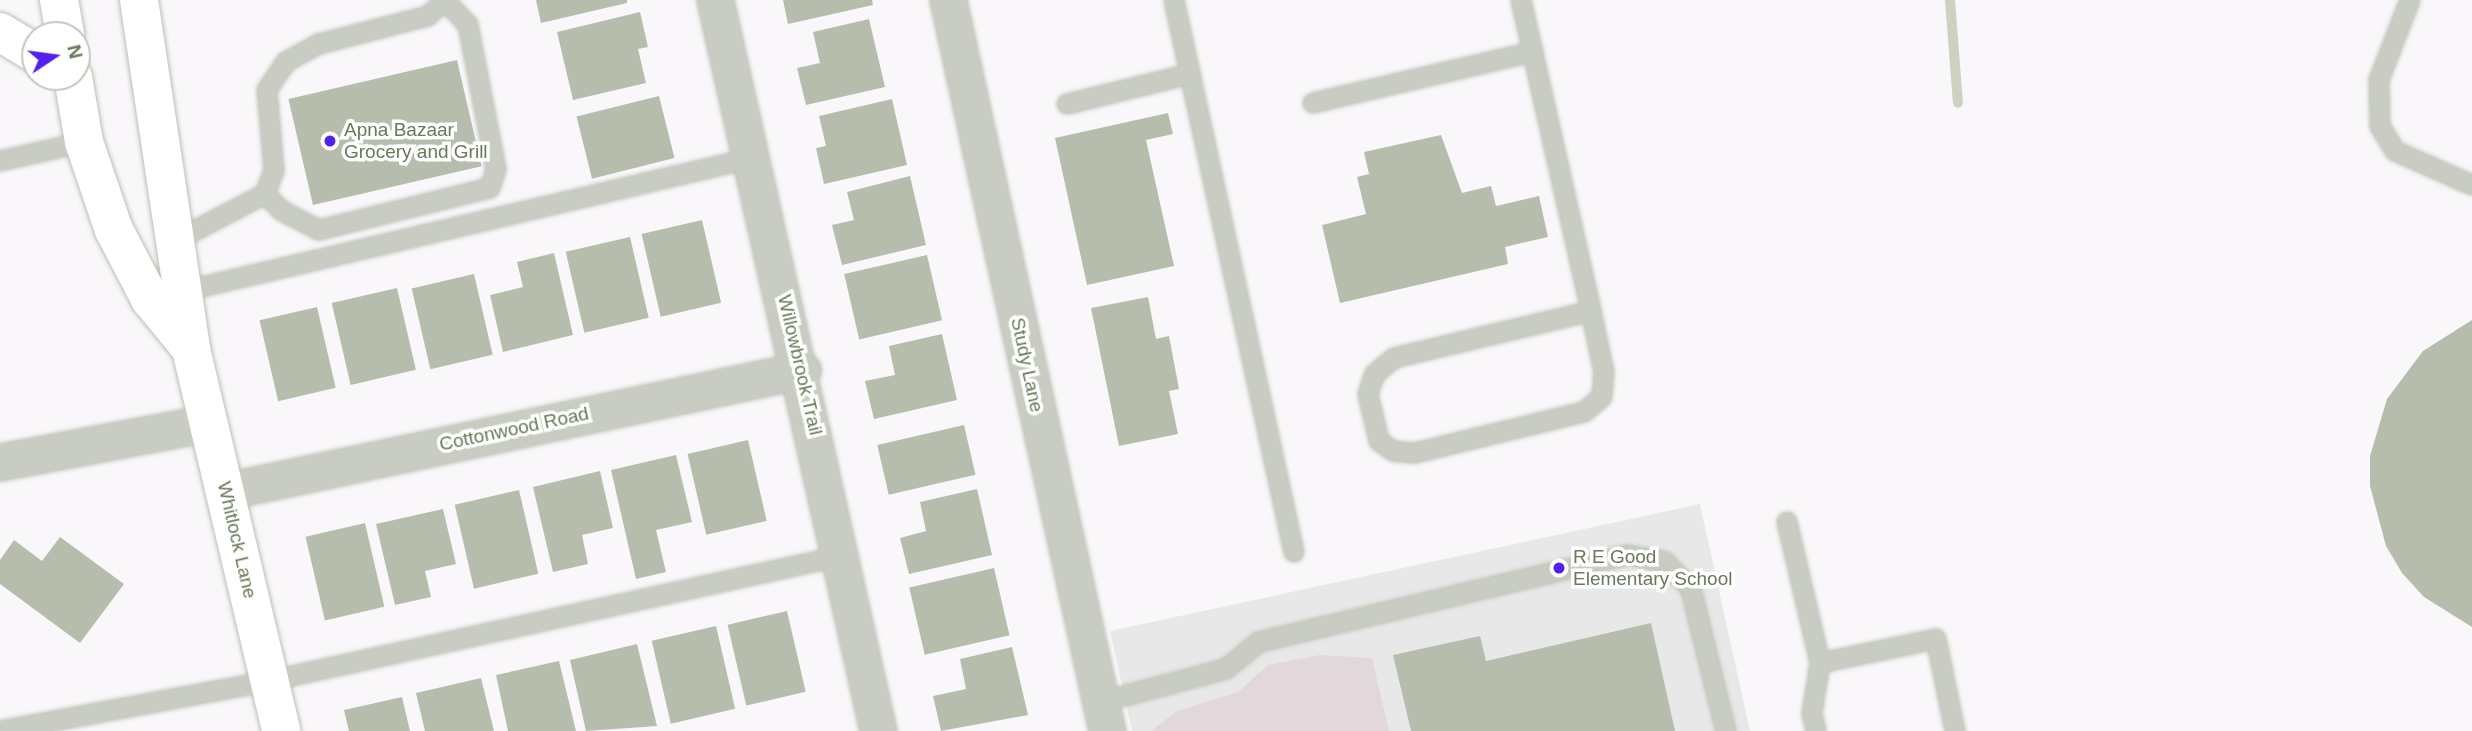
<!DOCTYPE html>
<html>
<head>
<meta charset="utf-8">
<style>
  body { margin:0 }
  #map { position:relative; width:2472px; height:731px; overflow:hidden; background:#faf7fa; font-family:Helvetica,sans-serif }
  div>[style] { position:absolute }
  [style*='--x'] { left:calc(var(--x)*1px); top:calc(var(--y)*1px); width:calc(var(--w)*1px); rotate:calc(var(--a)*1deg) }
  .built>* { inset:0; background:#e9e8e8 }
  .green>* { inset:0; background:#e2d8db }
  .stream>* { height:10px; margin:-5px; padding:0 5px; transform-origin:5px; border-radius:5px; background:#cdd1c2 }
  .building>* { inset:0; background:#b7bdad; transform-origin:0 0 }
  .roads { filter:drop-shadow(0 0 2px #bbc1b5) drop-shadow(0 0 2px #bbc1b5) }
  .lane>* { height:18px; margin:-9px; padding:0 9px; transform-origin:9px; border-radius:9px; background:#c8ccc2 }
  .street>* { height:35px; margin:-17.5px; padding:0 17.5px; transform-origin:17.5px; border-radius:17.5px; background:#c8ccc2 }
  .secondary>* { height:38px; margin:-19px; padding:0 19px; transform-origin:19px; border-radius:19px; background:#fff }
  .dots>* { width:19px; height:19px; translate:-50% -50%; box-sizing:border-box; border:4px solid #fff; border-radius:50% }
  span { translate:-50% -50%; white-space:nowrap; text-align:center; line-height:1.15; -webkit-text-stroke:7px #fff; paint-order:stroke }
  .poi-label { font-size:19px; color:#6a7959 }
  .left { translate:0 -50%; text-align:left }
  .street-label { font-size:19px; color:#6a7959 }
  .north { position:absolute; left:21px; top:21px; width:70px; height:70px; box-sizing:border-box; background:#fff; border:2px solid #c3c9bd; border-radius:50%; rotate:77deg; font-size:19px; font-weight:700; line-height:28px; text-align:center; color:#6a7959 }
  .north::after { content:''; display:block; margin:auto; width:24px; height:32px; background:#5220f1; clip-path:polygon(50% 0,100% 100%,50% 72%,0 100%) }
</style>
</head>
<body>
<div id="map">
  <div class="built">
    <i style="clip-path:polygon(1700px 504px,1750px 731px,1132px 731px,1110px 631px)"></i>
  </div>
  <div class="green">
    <i style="clip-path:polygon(1320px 655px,1372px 658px,1389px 731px,1151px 731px,1177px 711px,1238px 692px,1268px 665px)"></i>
  </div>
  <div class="stream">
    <i style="--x:1950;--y:0;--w:103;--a:85.6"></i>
  </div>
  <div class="building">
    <i style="clip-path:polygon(536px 0,627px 0,627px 3px,541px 23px)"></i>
    <i style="clip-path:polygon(783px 0,872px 0,873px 5px,788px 24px)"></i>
    <i style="clip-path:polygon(640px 12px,648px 47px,638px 49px,646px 83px,573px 100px,557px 32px)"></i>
    <i style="clip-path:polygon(869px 19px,885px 87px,806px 105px,797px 68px,820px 63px,813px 32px)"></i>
    <i style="left:457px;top:60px;width:109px;height:173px;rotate:77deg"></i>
    <i style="left:659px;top:96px;width:64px;height:85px;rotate:76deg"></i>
    <i style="clip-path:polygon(892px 99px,907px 165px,824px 184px,816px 148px,826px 146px,819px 116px)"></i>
    <i style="clip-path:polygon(1168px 113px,1173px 134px,1146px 140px,1174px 266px,1087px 285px,1055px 138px)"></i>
    <i style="clip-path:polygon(1441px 135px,1462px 193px,1491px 186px,1496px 206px,1539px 196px,1548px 237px,1505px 247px,1508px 264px,1340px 303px,1322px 225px,1366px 214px,1357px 177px,1369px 174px,1364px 152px)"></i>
    <i style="clip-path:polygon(910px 176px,926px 245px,842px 265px,832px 225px,854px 220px,847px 192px)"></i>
    <i style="left:702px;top:220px;width:85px;height:62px;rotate:77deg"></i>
    <i style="left:630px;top:237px;width:83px;height:66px;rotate:77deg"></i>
    <i style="clip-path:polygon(554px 253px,573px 335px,503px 352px,490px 295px,523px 287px,517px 262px)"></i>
    <i style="left:927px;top:255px;width:67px;height:85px;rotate:77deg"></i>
    <i style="left:474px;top:274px;width:83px;height:64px;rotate:77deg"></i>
    <i style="left:397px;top:288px;width:84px;height:67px;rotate:77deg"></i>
    <i style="clip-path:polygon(1148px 297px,1156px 339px,1169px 336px,1179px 389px,1169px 391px,1178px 434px,1119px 446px,1091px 308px)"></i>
    <i style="left:317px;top:307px;width:83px;height:59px;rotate:77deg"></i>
    <i style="clip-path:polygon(2472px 320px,2472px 627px,2424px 597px,2402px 573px,2386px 546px,2370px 486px,2370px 456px,2387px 399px,2423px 351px)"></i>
    <i style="clip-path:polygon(942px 334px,957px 400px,874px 419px,865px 381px,895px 375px,889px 346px)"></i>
    <i style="left:964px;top:425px;width:51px;height:89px;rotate:77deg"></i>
    <i style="left:748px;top:440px;width:83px;height:62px;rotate:77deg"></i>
    <i style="clip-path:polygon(676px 455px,692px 522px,656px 530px,666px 572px,636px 579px,611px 470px)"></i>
    <i style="clip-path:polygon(600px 471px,613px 528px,582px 535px,588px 564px,553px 572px,533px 487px)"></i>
    <i style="clip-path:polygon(977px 489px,992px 555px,909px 574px,900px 538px,926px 531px,920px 502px)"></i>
    <i style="left:519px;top:490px;width:86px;height:66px;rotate:77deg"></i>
    <i style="clip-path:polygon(443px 509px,456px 564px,425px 571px,431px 597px,395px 605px,376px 524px)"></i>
    <i style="left:365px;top:523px;width:86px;height:61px;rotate:77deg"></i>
    <i style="clip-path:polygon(60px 537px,124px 584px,80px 643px,0 584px,0 560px,14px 540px,42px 561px)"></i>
    <i style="left:994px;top:568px;width:69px;height:87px;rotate:77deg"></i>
    <i style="left:787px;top:611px;width:83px;height:61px;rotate:77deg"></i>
    <i style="clip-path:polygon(1651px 623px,1675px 731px,1411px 731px,1393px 655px,1480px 636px,1486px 661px)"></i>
    <i style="left:716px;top:626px;width:85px;height:66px;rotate:77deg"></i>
    <i style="clip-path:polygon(637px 644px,657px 726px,586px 731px,570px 660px)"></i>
    <i style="clip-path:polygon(1012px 647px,1028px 715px,941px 731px,933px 696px,966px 689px,960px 659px)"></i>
    <i style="clip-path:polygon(559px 661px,576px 731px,508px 731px,496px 675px)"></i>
    <i style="clip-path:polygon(481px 678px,494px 731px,425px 731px,416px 693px)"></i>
    <i style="clip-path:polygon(402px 697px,410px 731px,349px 731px,344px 710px)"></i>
  </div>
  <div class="roads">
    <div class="lane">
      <i style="--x:1174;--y:0;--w:565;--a:77.74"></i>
      <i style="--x:1521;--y:0;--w:319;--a:77.3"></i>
      <i style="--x:1591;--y:311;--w:62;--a:78"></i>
      <i style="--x:1604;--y:372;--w:25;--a:95"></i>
      <i style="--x:1602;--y:397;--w:23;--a:140"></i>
      <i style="--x:1584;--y:412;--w:175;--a:166.4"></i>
      <i style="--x:1414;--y:453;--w:21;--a:-175"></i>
      <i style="--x:1393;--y:451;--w:17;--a:-144"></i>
      <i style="--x:1379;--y:441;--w:48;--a:-103.2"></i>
      <i style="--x:1368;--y:394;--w:21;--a:-71"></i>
      <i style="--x:1375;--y:374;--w:25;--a:-40"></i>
      <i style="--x:1394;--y:358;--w:203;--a:-13.4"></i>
      <i style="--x:2410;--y:0;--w:86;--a:111.2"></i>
      <i style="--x:2379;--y:80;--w:46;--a:88.8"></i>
      <i style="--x:2380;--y:126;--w:29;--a:59"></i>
      <i style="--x:2395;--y:151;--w:84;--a:23.8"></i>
      <i style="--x:1313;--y:103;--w:226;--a:-13.1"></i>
      <i style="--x:1067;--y:104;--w:127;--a:-13.7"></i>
      <i style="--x:0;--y:161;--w:86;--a:-12.7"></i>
      <i style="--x:265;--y:194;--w:24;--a:45"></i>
      <i style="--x:282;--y:211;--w:42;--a:27.2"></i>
      <i style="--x:319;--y:230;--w:176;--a:-13.8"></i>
      <i style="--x:490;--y:188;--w:20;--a:-72"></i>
      <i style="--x:496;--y:169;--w:147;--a:-101"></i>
      <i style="--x:468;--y:25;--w:34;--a:-133"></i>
      <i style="--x:179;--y:239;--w:97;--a:-27.6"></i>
      <i style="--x:265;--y:194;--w:26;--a:-69"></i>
      <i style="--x:274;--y:170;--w:80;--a:-95"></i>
      <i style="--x:267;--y:90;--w:34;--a:-56"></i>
      <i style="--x:286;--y:62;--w:38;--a:-29"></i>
      <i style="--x:319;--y:44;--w:113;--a:-14.4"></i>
      <i style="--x:428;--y:16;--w:23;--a:-43"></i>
      <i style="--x:180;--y:292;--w:587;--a:-13.18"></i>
      <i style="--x:1787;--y:522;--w:145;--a:76.8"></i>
      <i style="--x:1101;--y:702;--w:129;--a:-14.8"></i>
      <i style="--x:1226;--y:669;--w:43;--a:-39.3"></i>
      <i style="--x:1259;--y:642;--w:378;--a:-13.3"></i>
      <i style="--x:1627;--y:555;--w:39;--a:10"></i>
      <i style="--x:1665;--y:562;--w:37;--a:46"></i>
      <i style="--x:1691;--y:589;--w:146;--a:76.2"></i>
      <i style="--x:0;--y:731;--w:274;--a:-10.5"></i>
      <i style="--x:269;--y:681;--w:585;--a:-12.33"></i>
      <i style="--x:1816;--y:731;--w:18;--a:-103"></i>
      <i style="--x:1812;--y:713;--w:51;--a:-80.9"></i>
      <i style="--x:1820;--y:663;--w:118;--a:-11.7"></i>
      <i style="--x:1936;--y:639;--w:94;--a:78.3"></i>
    </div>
    <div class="street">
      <i style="--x:715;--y:0;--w:749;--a:77.43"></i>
      <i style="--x:948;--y:0;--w:748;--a:77.73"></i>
      <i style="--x:0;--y:462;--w:212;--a:-10.6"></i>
      <i style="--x:226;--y:491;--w:589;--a:-11.86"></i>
    </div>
    <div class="secondary">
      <i style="--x:59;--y:0;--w:36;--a:80"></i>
      <i style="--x:139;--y:0;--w:353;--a:81.5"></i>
      <i style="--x:191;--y:349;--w:392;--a:76.7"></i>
      <i style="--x:0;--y:32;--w:41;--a:31"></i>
      <i style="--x:73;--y:77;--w:66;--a:80.4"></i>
      <i style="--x:84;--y:142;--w:93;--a:71.2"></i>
      <i style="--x:114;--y:230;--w:78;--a:62.4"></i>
      <i style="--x:150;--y:299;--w:65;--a:50.6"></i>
    </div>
  </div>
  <div class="dots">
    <i style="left:330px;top:141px;background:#5220f1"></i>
    <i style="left:1559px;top:568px;background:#5220f1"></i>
  </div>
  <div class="poi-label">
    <span class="left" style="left:344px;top:141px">Apna Bazaar<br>Grocery and Grill</span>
    <span class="left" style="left:1573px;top:568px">R E Good<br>Elementary School</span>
  </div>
  <div class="street-label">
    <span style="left:800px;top:365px;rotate:77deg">Willowbrook Trail</span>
    <span style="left:1027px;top:365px;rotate:78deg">Study Lane</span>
    <span style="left:514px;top:429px;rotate:-12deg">Cottonwood Road</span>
    <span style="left:237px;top:540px;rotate:77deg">Whitlock Lane</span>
  </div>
  <div class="north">N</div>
</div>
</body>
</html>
